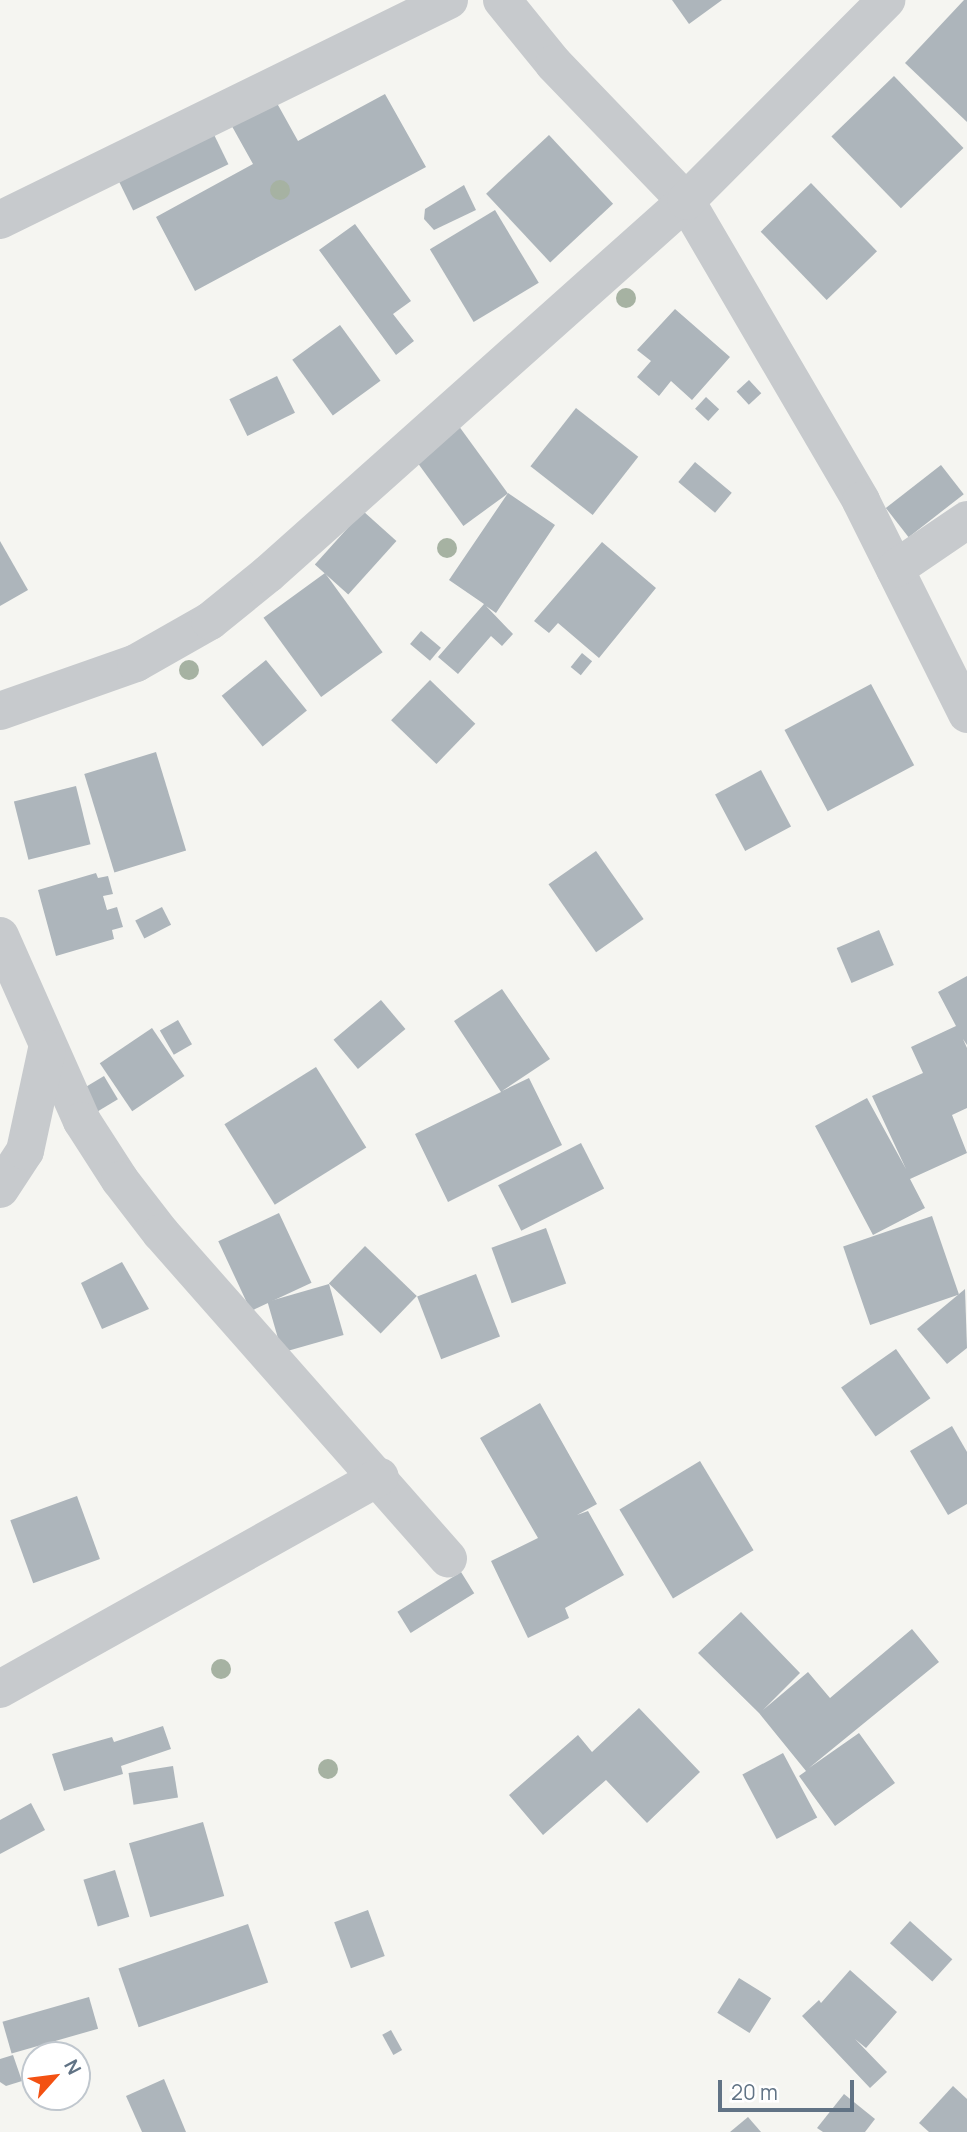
<!DOCTYPE html>
<html>
<head>
<meta charset="utf-8">
<style>
  body { margin:0 }
  #map { position:relative; width:967px; height:2132px; overflow:hidden; background:#f5f5f1; font-family:Manrope,sans-serif }
  div>[style] { position:absolute }
  [style*='--x'] { left:calc(var(--x)*1px); top:calc(var(--y)*1px); width:calc(var(--w)*1px); rotate:calc(var(--a)*1deg) }
  .building>* { inset:0; background:#adb5bb; transform-origin:0 0 }
  .street>* { height:38px; margin:-19px; padding:0 19px; transform-origin:19px; border-radius:19px; background:#c7cacd }
  .trees>* { width:20px; height:20px; margin:-10px; border-radius:50%; background:#a6b2a2 }
  span { translate:-50% -50%; white-space:nowrap; text-align:center; line-height:1.15; -webkit-text-stroke:7px #fff; paint-order:stroke }
  .north { position:absolute; left:21px; top:2041px; width:70px; height:70px; box-sizing:border-box; background:#fff; border:2px solid #c0c7ce; border-radius:50%; rotate:62deg; font-size:19px; font-weight:700; line-height:28px; text-align:center; color:#617385 }
  .north::after { content:''; display:block; margin:auto; width:24px; height:32px; background:#f35112; clip-path:polygon(50% 0,100% 100%,50% 72%,0 100%) }
  .scale { position:absolute; left:718px; top:2080px; width:136px; height:32px; box-sizing:border-box; border:4px solid #617385; border-top:0; padding-left:9px; font-size:21px; line-height:24px; white-space:nowrap; color:#617385; -webkit-text-stroke:5px #fff; paint-order:stroke }
</style>
</head>
<body>
<div id="map">
  <div class="building">
    <i style="clip-path:polygon(672px 0,722px 0,689px 24px)"></i>
    <i style="clip-path:polygon(964px 0,967px 0,967px 122px,905px 63px)"></i>
    <i style="left:894px;top:76px;width:100px;height:87px;rotate:46deg"></i>
    <i style="clip-path:polygon(268px 87px,298px 141px,385px 94px,426px 167px,195px 291px,156px 217px,253px 164px,224px 112px)"></i>
    <i style="left:203px;top:112px;width:58px;height:106px;rotate:64deg"></i>
    <i style="left:549px;top:135px;width:94px;height:86px;rotate:47deg"></i>
    <i style="left:811px;top:183px;width:95px;height:70px;rotate:46deg"></i>
    <i style="clip-path:polygon(464px 185px,476px 210px,434px 230px,424px 219px,425px 209px)"></i>
    <i style="left:495px;top:210px;width:85px;height:76px;rotate:59deg"></i>
    <i style="clip-path:polygon(355px 224px,411px 301px,393px 314px,414px 341px,396px 355px,319px 250px)"></i>
    <i style="clip-path:polygon(675px 309px,730px 357px,692px 400px,671px 381px,659px 396px,637px 377px,651px 361px,637px 350px)"></i>
    <i style="left:340px;top:325px;width:69px;height:59px;rotate:54deg"></i>
    <i style="left:277px;top:376px;width:41px;height:53px;rotate:64deg"></i>
    <i style="left:749px;top:380px;width:18px;height:17px;rotate:47deg"></i>
    <i style="left:706px;top:397px;width:18px;height:16px;rotate:43deg"></i>
    <i style="left:445px;top:407px;width:107px;height:55px;rotate:54deg"></i>
    <i style="left:576px;top:408px;width:79px;height:74px;rotate:38deg"></i>
    <i style="left:695px;top:462px;width:48px;height:26px;rotate:40deg"></i>
    <i style="left:941px;top:465px;width:37px;height:70px;rotate:52deg"></i>
    <i style="clip-path:polygon(508px 493px,555px 525px,496px 613px,486px 606px,513px 634px,502px 646px,491px 636px,458px 674px,438px 657px,484px 604px,449px 580px)"></i>
    <i style="left:363px;top:511px;width:45px;height:72px;rotate:42deg"></i>
    <i style="clip-path:polygon(0 541px,28px 590px,0 606px)"></i>
    <i style="clip-path:polygon(602px 542px,656px 588px,599px 658px,558px 623px,549px 633px,534px 621px)"></i>
    <i style="left:325px;top:573px;width:98px;height:76px;rotate:54deg"></i>
    <i style="left:421px;top:631px;width:26px;height:17px;rotate:40deg"></i>
    <i style="left:582px;top:653px;width:13px;height:18px;rotate:39deg"></i>
    <i style="left:266px;top:660px;width:65px;height:57px;rotate:51deg"></i>
    <i style="left:430px;top:680px;width:63px;height:56px;rotate:44deg"></i>
    <i style="left:871px;top:684px;width:92px;height:98px;rotate:62deg"></i>
    <i style="left:156px;top:752px;width:103px;height:75px;rotate:73deg"></i>
    <i style="left:761px;top:770px;width:64px;height:52px;rotate:62deg"></i>
    <i style="left:76px;top:786px;width:60px;height:64px;rotate:76deg"></i>
    <i style="left:596px;top:851px;width:83px;height:58px;rotate:55deg"></i>
    <i style="clip-path:polygon(96px 873px,98px 878px,108px 876px,113px 894px,103px 896px,107px 910px,117px 907px,123px 927px,112px 930px,114px 939px,56px 956px,38px 890px)"></i>
    <i style="left:162px;top:907px;width:20px;height:30px;rotate:63deg"></i>
    <i style="left:879px;top:930px;width:38px;height:46px;rotate:67deg"></i>
    <i style="clip-path:polygon(967px 976px,967px 1045px,963px 1039px,967px 1048px,967px 1108px,952px 1115px,967px 1153px,910px 1179px,925px 1208px,873px 1235px,815px 1126px,867px 1098px,906px 1169px,872px 1096px,923px 1073px,911px 1047px,956px 1026px,938px 992px)"></i>
    <i style="clip-path:polygon(502px 989px,550px 1059px,502px 1091px,529px 1078px,562px 1145px,448px 1202px,415px 1134px,501px 1092px,454px 1021px)"></i>
    <i style="left:381px;top:1000px;width:38px;height:62px;rotate:50deg"></i>
    <i style="left:178px;top:1020px;width:28px;height:21px;rotate:60deg"></i>
    <i style="left:152px;top:1028px;width:58px;height:63px;rotate:56deg"></i>
    <i style="left:316px;top:1067px;width:95px;height:108px;rotate:58deg"></i>
    <i style="left:104px;top:1076px;width:27px;height:36px;rotate:59deg"></i>
    <i style="left:581px;top:1143px;width:51px;height:93px;rotate:63deg"></i>
    <i style="left:279px;top:1213px;width:77px;height:67px;rotate:65deg"></i>
    <i style="left:932px;top:1216px;width:83px;height:94px;rotate:71deg"></i>
    <i style="left:546px;top:1228px;width:59px;height:58px;rotate:70deg"></i>
    <i style="left:365px;top:1246px;width:72px;height:52px;rotate:44deg"></i>
    <i style="clip-path:polygon(122px 1262px,149px 1309px,102px 1329px,81px 1283px)"></i>
    <i style="left:476px;top:1274px;width:67px;height:63px;rotate:69deg"></i>
    <i style="left:329px;top:1284px;width:53px;height:64px;rotate:74deg"></i>
    <i style="clip-path:polygon(965px 1289px,967px 1348px,947px 1364px,917px 1329px)"></i>
    <i style="left:896px;top:1349px;width:60px;height:67px;rotate:55deg"></i>
    <i style="clip-path:polygon(540px 1403px,597px 1504px,577px 1515px,588px 1511px,624px 1575px,565px 1608px,569px 1618px,528px 1638px,491px 1561px,538px 1538px,480px 1438px)"></i>
    <i style="clip-path:polygon(952px 1426px,967px 1452px,967px 1504px,948px 1515px,910px 1451px)"></i>
    <i style="left:700px;top:1461px;width:104px;height:94px;rotate:59deg"></i>
    <i style="left:77px;top:1496px;width:67px;height:71px;rotate:70deg"></i>
    <i style="left:461px;top:1572px;width:25px;height:75px;rotate:58deg"></i>
    <i style="clip-path:polygon(741px 1612px,800px 1673px,763px 1710px,808px 1672px,830px 1698px,912px 1629px,939px 1662px,809px 1768px,859px 1733px,895px 1783px,835px 1826px,799px 1776px,806px 1771px,759px 1713px,698px 1653px)"></i>
    <i style="clip-path:polygon(639px 1708px,700px 1772px,647px 1823px,606px 1780px,543px 1835px,509px 1795px,578px 1735px,592px 1752px)"></i>
    <i style="clip-path:polygon(163px 1726px,171px 1749px,121px 1766px,123px 1774px,64px 1791px,52px 1754px,112px 1737px,114px 1742px)"></i>
    <i style="left:783px;top:1753px;width:73px;height:46px;rotate:62deg"></i>
    <i style="left:173px;top:1766px;width:32px;height:45px;rotate:81deg"></i>
    <i style="clip-path:polygon(31px 1803px,45px 1830px,0 1854px,0 1820px)"></i>
    <i style="left:203px;top:1822px;width:77px;height:77px;rotate:74deg"></i>
    <i style="left:115px;top:1870px;width:49px;height:33px;rotate:73deg"></i>
    <i style="left:368px;top:1910px;width:49px;height:36px;rotate:70deg"></i>
    <i style="left:910px;top:1921px;width:57px;height:30px;rotate:42deg"></i>
    <i style="left:248px;top:1924px;width:62px;height:137px;rotate:71deg"></i>
    <i style="clip-path:polygon(850px 1970px,897px 2012px,866px 2048px,855px 2039px,887px 2072px,870px 2088px,802px 2016px,819px 2000px,821px 2003px)"></i>
    <i style="left:739px;top:1978px;width:38px;height:41px;rotate:32deg"></i>
    <i style="left:89px;top:1997px;width:33px;height:90px;rotate:74deg"></i>
    <i style="left:391px;top:2030px;width:23px;height:10px;rotate:61deg"></i>
    <i style="clip-path:polygon(13px 2055px,22px 2081px,6px 2086px,0 2082px,0 2059px)"></i>
    <i style="clip-path:polygon(164px 2079px,186px 2132px,142px 2132px,126px 2096px)"></i>
    <i style="clip-path:polygon(953px 2086px,967px 2099px,967px 2132px,929px 2132px,919px 2123px)"></i>
    <i style="clip-path:polygon(844px 2094px,875px 2119px,865px 2132px,823px 2132px,817px 2128px)"></i>
    <i style="clip-path:polygon(748px 2117px,761px 2132px,730px 2132px)"></i>
  </div>
  <div class="street">
    <i style="--x:502;--y:0;--w:82;--a:50.9"></i>
    <i style="--x:554;--y:64;--w:190;--a:46.1"></i>
    <i style="--x:686;--y:201;--w:347;--a:59.7"></i>
    <i style="--x:861;--y:501;--w:238;--a:63.5"></i>
    <i style="--x:0;--y:220;--w:500;--a:-26.1"></i>
    <i style="--x:895;--y:569;--w:87;--a:-34.2"></i>
    <i style="--x:0;--y:711;--w:144;--a:-19.4"></i>
    <i style="--x:136;--y:663;--w:85;--a:-29.6"></i>
    <i style="--x:210;--y:621;--w:75;--a:-39"></i>
    <i style="--x:268;--y:574;--w:560;--a:-41.74"></i>
    <i style="--x:686;--y:201;--w:284;--a:-45.1"></i>
    <i style="--x:0;--y:936;--w:202;--a:66.1"></i>
    <i style="--x:82;--y:1121;--w:70;--a:57.2"></i>
    <i style="--x:120;--y:1180;--w:67;--a:52.3"></i>
    <i style="--x:161;--y:1233;--w:434;--a:48.6"></i>
    <i style="--x:0;--y:1189;--w:45;--a:-56.7"></i>
    <i style="--x:25;--y:1151;--w:104;--a:-77.8"></i>
    <i style="--x:0;--y:1689;--w:435;--a:-29.2"></i>
  </div>
  <div class="trees">
    <i style="left:280px;top:190px"></i>
    <i style="left:626px;top:298px"></i>
    <i style="left:447px;top:548px"></i>
    <i style="left:189px;top:670px"></i>
    <i style="left:221px;top:1669px"></i>
    <i style="left:328px;top:1769px"></i>
  </div>
  <div class="north">N</div>
  <div class="scale">20 m</div>
</div>
</body>
</html>
